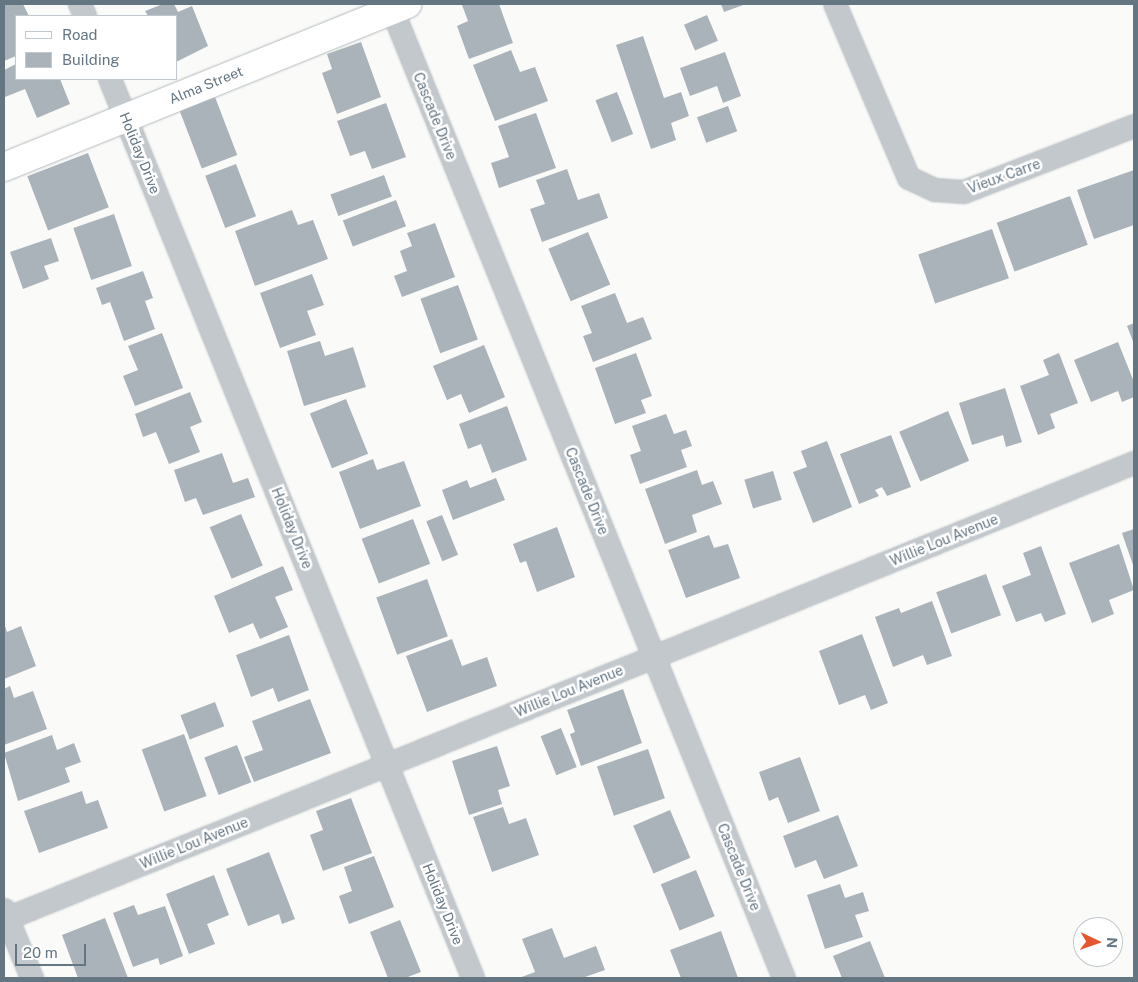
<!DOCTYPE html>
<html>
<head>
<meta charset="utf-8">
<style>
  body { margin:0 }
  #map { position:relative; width:1138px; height:982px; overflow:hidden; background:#fafaf8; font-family:"Public Sans",sans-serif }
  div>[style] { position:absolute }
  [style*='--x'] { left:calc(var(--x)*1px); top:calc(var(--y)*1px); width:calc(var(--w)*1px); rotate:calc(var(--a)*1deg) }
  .building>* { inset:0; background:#aab3b9; transform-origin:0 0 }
  .roads { filter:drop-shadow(0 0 1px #b3babf) drop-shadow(0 0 1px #b3babf) }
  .street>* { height:22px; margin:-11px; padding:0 11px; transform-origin:11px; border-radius:11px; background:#c3c8cc }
  .secondary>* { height:28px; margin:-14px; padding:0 14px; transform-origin:14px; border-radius:14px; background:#fff }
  span { translate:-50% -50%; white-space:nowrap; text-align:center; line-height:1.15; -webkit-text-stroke:5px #fff; paint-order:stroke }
  .street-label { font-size:14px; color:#657683 }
  .frame { position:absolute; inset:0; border:5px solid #657683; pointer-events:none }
  .legend { position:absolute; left:15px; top:15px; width:162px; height:65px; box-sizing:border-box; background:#fff; border:1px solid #c1c8cd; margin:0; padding:6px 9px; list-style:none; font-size:15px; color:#657683 }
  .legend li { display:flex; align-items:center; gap:10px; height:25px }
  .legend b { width:25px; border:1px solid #c1c8cd }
  .north { position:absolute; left:1073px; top:917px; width:50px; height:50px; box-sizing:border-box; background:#fff; border:1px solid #c1c8cd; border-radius:50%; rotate:93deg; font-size:14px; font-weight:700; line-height:20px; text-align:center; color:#657683 }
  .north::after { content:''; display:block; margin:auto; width:18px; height:22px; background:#e4572e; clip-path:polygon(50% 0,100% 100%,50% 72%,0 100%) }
  .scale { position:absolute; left:15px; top:944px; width:71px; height:22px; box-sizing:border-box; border:2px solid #657683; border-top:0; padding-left:6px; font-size:15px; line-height:18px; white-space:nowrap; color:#657683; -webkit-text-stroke:4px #fff; paint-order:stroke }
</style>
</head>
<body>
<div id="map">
  <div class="building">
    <i style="clip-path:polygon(4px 4px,23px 4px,29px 16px,16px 16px,16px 56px,4px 61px)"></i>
    <i style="clip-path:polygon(163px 4px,174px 4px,178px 12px,192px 6px,208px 46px,176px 62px,176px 16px,148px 16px,145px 11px)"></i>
    <i style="clip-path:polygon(499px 4px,513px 43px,469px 59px,457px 26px,468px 21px,462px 5px)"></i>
    <i style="clip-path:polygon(721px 4px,746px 4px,724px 12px)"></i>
    <i style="left:707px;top:15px;width:28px;height:25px;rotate:67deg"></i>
    <i style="clip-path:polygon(643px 36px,664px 98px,681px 92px,689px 116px,671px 123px,676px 140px,651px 149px,616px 45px)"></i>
    <i style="clip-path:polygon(361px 42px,381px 97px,337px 114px,322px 73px,332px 69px,327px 54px)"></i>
    <i style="clip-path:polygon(511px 50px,520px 72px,535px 67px,548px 101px,495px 121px,473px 65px)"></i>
    <i style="clip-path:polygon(725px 52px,741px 96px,723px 103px,717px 86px,690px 96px,680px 68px)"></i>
    <i style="clip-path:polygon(16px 64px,16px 79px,60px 79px,70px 104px,37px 118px,25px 89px,5px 97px,4px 70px)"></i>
    <i style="left:617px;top:92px;width:45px;height:23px;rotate:69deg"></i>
    <i style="left:215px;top:97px;width:62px;height:38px;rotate:69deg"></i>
    <i style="clip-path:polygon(386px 103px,406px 157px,372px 169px,365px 151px,350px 156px,337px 121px)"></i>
    <i style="left:728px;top:106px;width:27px;height:33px;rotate:70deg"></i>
    <i style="clip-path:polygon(536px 113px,556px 168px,499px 188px,491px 163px,509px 157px,498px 126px)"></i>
    <i style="left:88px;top:153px;width:58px;height:65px;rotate:69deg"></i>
    <i style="left:236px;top:164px;width:56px;height:33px;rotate:69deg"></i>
    <i style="clip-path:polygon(567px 169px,578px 200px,599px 193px,608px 218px,542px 242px,530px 209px,545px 204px,536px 180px)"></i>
    <i style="clip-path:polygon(1134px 170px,1134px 225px,1094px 239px,1077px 190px)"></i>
    <i style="left:384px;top:175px;width:23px;height:57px;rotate:70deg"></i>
    <i style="left:1070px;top:196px;width:52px;height:78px;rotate:70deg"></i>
    <i style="left:396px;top:200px;width:28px;height:57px;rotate:69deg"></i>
    <i style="clip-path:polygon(292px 210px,298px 225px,313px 220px,328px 259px,255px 286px,235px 231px)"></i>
    <i style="left:114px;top:214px;width:55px;height:43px;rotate:71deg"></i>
    <i style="clip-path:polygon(435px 223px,455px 277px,402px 297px,394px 276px,407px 271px,400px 251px,412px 246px,407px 233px)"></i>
    <i style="left:992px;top:229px;width:52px;height:78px;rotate:71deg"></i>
    <i style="left:588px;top:232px;width:57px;height:43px;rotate:67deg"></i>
    <i style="clip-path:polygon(51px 238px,59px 261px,44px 266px,49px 279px,23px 289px,10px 252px)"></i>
    <i style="clip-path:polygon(143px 271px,153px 298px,145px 301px,155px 329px,124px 341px,110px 302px,102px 305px,96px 288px)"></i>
    <i style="clip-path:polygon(312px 274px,324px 305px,307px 311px,316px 335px,280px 348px,260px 293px)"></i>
    <i style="left:458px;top:285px;width:58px;height:40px;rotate:70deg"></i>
    <i style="clip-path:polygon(615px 293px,627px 323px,643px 317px,652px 339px,593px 362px,583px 336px,592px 333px,581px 306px)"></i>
    <i style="clip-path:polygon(1134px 323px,1134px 344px,1127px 326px)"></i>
    <i style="clip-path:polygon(162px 333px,183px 388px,135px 406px,123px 376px,138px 370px,128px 346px)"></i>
    <i style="clip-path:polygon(320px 341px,325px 356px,353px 347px,366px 387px,304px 406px,287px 351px)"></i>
    <i style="clip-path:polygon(1118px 342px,1134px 382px,1134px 397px,1122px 402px,1118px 391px,1091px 402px,1074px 360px)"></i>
    <i style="clip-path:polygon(484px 345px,505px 397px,469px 413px,461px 394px,447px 400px,433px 366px)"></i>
    <i style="clip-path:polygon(636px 353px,652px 396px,641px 400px,646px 413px,615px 424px,595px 368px)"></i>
    <i style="clip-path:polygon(1059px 353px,1078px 403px,1050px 414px,1055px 428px,1038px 435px,1020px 386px,1049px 375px,1043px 360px)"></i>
    <i style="clip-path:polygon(1005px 388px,1022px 442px,1006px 447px,1003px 435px,972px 445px,959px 403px)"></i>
    <i style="clip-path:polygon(190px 392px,202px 422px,190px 427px,200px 452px,169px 464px,156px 432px,143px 437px,135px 414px)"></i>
    <i style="left:346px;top:399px;width:59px;height:39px;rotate:68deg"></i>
    <i style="clip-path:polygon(507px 406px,527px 460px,492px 473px,481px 444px,468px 449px,459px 424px)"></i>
    <i style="left:948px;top:411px;width:54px;height:53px;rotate:67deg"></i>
    <i style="clip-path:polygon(666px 414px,674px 434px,686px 430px,692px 446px,681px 450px,687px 467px,640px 484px,630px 455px,641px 451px,632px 426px)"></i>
    <i style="clip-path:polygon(891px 435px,911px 487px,887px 496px,882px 487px,875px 490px,879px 496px,859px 504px,840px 454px)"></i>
    <i style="clip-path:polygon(827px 441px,852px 507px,813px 523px,793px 472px,807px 467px,801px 451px)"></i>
    <i style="clip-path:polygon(222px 453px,233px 483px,248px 478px,255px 497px,203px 515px,196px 498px,185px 502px,174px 470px)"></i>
    <i style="clip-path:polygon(373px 459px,377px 470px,404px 461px,421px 506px,360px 529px,339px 472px)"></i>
    <i style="clip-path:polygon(697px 470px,702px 485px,713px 481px,722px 504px,692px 515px,697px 532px,665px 544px,645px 489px)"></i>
    <i style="left:773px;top:471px;width:30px;height:30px;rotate:73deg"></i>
    <i style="clip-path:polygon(496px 478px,505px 500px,453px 520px,442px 490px,467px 480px,470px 488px)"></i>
    <i style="left:241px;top:514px;width:56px;height:34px;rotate:67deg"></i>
    <i style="left:442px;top:515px;width:43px;height:17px;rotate:68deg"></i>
    <i style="left:413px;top:519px;width:48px;height:55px;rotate:69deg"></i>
    <i style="clip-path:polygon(557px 527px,575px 577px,537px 592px,526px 561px,520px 563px,513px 544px)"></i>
    <i style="clip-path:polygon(1134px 529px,1134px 568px,1122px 533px)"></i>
    <i style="clip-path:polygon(709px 535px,714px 548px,728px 544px,740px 578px,686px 598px,668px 550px)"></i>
    <i style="clip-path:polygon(1119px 544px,1134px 590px,1109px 600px,1114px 614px,1092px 623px,1069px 563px)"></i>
    <i style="clip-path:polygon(1041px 546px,1066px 614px,1045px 622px,1041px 613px,1016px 622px,1002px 586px,1031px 575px,1023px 553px)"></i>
    <i style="clip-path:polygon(283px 566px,293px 590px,275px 597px,288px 627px,260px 639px,253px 623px,229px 633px,214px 596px)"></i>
    <i style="left:986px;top:574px;width:44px;height:53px;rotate:70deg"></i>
    <i style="left:427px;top:579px;width:61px;height:54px;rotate:70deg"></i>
    <i style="clip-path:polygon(932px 601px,952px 656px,927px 665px,923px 655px,893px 667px,875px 617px,899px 608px,901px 613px)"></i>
    <i style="clip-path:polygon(4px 623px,7px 632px,21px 626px,36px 666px,4px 679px)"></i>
    <i style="clip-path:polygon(862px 634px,888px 703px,871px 710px,865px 695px,839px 705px,819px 651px)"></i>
    <i style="clip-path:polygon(289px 635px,309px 690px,278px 702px,273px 688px,251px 697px,236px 655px)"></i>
    <i style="clip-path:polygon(452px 639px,462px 666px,487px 657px,497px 686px,427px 712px,406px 656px)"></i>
    <i style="clip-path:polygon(10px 686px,14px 698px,33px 691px,47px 729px,4px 745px,4px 689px)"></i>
    <i style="clip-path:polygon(623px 689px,642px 743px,581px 766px,570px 734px,575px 732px,567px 710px)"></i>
    <i style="clip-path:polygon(310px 699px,331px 753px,254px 782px,244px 757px,263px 750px,252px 721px)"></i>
    <i style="left:215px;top:702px;width:26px;height:37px;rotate:69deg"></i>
    <i style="left:561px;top:728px;width:42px;height:22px;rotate:68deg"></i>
    <i style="left:184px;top:734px;width:66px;height:45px;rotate:70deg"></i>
    <i style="clip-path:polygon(52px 735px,57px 750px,74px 743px,81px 762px,65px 768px,70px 782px,18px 801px,4px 753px)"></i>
    <i style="left:237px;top:745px;width:40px;height:35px;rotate:69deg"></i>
    <i style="clip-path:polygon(497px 746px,510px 786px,498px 790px,502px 804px,469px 815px,452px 761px)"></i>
    <i style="left:648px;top:749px;width:52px;height:54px;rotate:71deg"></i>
    <i style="clip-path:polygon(800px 757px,820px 811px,788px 823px,778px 797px,769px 801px,759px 772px)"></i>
    <i style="clip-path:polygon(82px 791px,86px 804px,98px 800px,108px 828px,39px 853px,24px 811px)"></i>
    <i style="clip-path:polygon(351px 798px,372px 853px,323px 871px,310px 835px,323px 830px,316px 811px)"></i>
    <i style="clip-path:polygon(503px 807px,509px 824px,526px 818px,539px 855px,492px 872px,473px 817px)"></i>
    <i style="left:670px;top:810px;width:52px;height:40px;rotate:67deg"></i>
    <i style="clip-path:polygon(838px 815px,858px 866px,824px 879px,816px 860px,795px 868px,783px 836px)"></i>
    <i style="clip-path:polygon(269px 852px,295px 919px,282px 924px,279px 914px,248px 926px,226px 869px)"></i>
    <i style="clip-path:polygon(374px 856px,394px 907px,349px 924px,339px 896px,352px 891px,344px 867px)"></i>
    <i style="left:696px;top:870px;width:50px;height:38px;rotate:68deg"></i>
    <i style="clip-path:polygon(214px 875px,229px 915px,207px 924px,215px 944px,189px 954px,166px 894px)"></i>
    <i style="clip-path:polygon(840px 884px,845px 898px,863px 892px,869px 911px,855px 915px,863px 937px,825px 949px,807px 895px)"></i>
    <i style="clip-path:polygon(134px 905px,138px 915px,165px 906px,183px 956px,160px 965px,158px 958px,133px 967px,113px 913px)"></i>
    <i style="clip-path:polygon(105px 918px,128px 978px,78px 978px,62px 935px)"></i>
    <i style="clip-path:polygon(400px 920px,421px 972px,405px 978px,388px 978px,370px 932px)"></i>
    <i style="clip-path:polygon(552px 928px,564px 958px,596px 946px,605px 970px,582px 978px,519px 978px,535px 972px,522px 939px)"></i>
    <i style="clip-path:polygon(721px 931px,738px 978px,681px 978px,670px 950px)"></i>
    <i style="clip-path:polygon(870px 941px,885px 978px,842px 978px,833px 956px)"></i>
  </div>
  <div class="roads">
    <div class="street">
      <i style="--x:80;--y:4;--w:13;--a:67"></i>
      <i style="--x:390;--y:4;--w:1051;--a:67.98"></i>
      <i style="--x:835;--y:4;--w:189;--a:67"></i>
      <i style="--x:909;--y:178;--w:29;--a:25"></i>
      <i style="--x:935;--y:190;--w:29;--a:4"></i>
      <i style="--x:964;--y:192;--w:182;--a:-21.2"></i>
      <i style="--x:110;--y:79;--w:970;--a:68.01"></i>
      <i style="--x:4;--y:910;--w:74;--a:67.6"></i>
      <i style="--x:4;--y:920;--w:1219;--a:-22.02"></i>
    </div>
    <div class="secondary">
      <i style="--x:4;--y:167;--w:435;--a:-22"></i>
    </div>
  </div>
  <div class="street-label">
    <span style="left:206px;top:85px;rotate:-22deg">Alma Street</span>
    <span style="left:435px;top:116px;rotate:68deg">Cascade Drive</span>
    <span style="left:140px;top:153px;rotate:68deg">Holiday Drive</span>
    <span style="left:1004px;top:176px;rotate:-20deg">Vieux Carre</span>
    <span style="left:587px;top:491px;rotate:68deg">Cascade Drive</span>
    <span style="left:292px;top:528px;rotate:68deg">Holiday Drive</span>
    <span style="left:944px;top:540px;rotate:-22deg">Willie Lou Avenue</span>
    <span style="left:569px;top:691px;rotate:-22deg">Willie Lou Avenue</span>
    <span style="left:194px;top:843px;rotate:-22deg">Willie Lou Avenue</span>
    <span style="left:739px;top:867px;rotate:68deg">Cascade Drive</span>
    <span style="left:443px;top:904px;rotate:68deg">Holiday Drive</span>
  </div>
  <div class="frame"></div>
  <ul class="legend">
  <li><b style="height:6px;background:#fff"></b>Road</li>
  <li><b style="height:14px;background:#aab3b9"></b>Building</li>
  </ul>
  <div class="north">N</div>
  <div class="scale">20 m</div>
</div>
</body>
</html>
